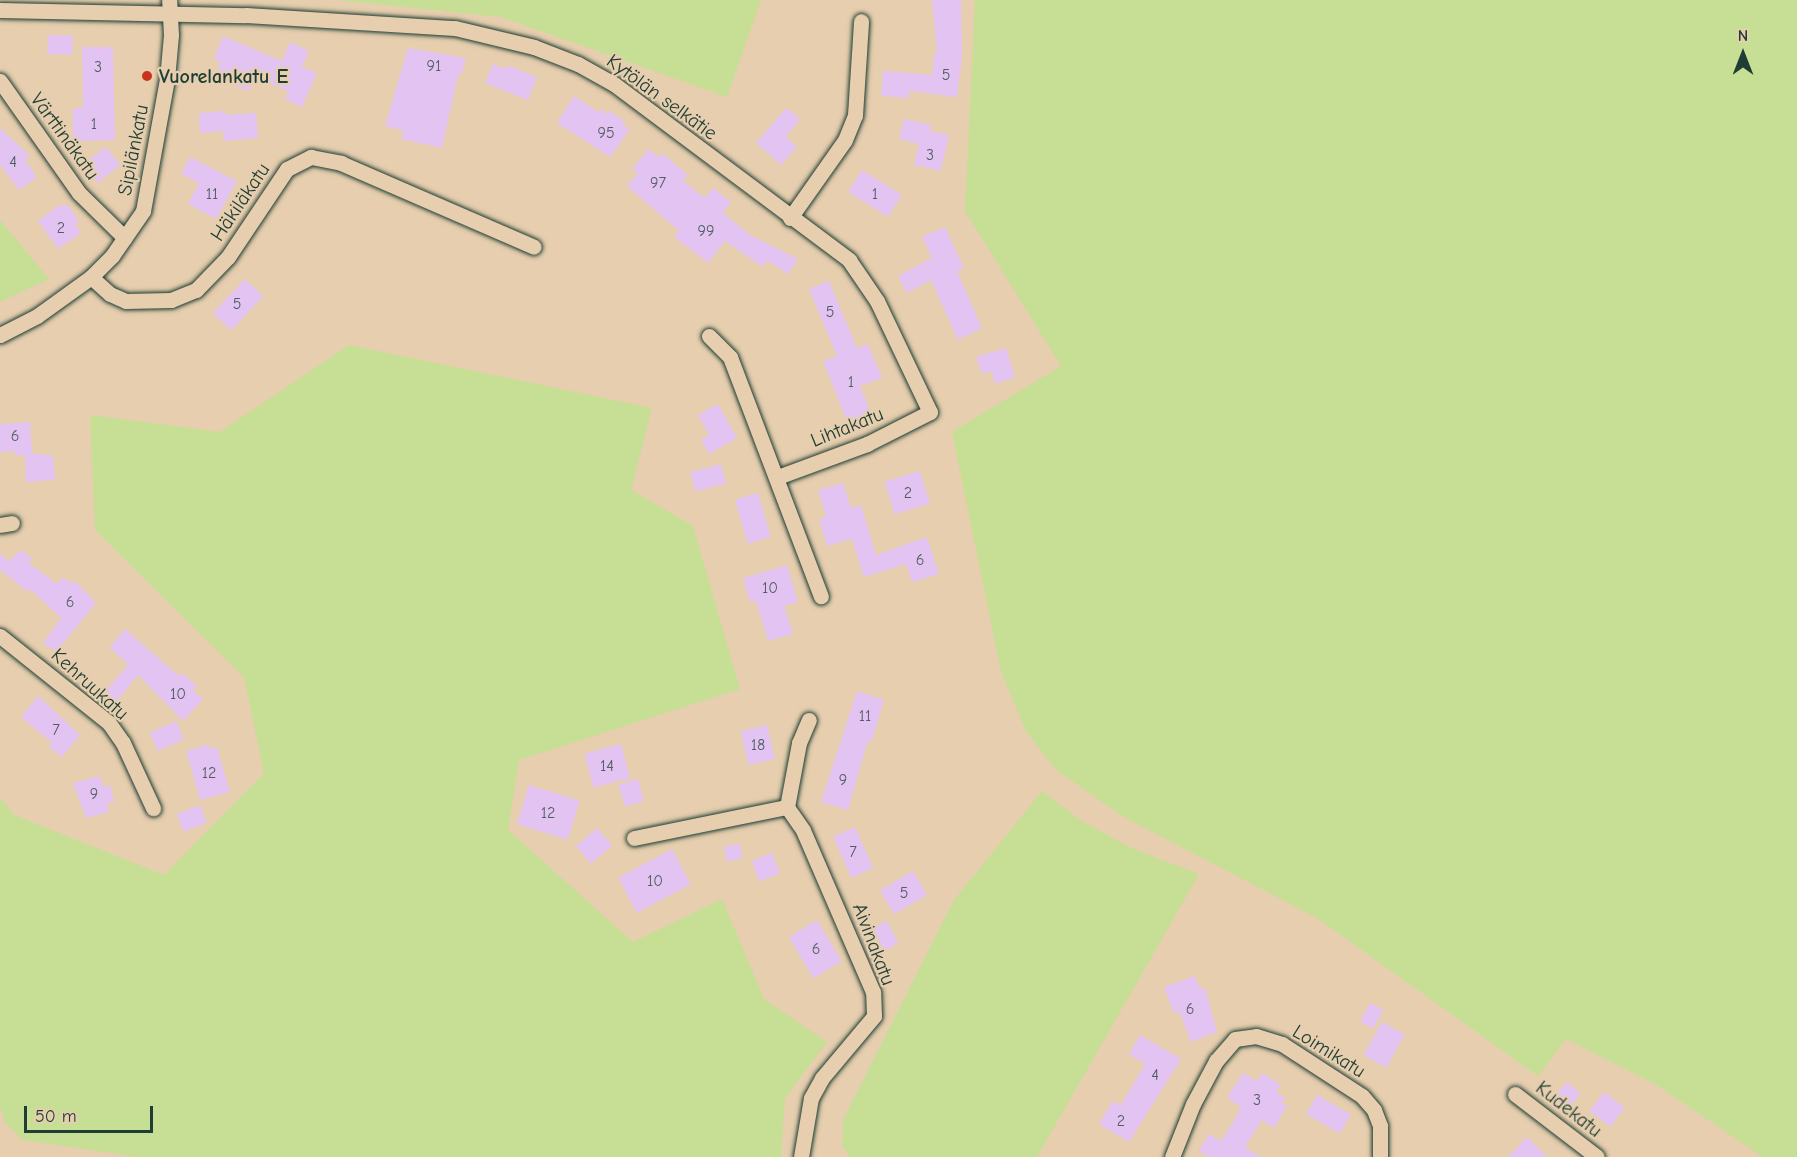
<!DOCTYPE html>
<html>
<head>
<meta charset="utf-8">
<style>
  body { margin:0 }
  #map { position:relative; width:1797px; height:1157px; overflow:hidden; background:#e6ceae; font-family:"Comic Neue",sans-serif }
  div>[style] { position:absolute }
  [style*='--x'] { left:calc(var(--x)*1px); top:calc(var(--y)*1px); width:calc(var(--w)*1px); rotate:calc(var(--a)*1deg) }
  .green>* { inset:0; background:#c6df95 }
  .building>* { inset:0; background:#e2c3f1; transform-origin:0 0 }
  .roads { filter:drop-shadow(0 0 2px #1f3d34) drop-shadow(0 0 2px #1f3d34) }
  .minor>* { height:15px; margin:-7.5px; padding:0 7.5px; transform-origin:7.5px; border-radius:7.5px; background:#e6ceae }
  .dots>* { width:16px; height:16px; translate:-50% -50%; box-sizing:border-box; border:3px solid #e6ceae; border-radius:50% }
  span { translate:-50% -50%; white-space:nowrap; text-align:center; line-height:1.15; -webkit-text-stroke:4.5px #e6ceae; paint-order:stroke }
  .number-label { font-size:16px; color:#505e63 }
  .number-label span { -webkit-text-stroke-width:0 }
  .poi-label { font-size:20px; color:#1f3d34; font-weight:700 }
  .left { translate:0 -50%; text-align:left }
  .street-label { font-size:20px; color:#1f3d34 }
  .north { position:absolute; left:1713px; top:24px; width:60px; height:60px; -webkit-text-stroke:4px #e6ceae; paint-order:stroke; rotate:0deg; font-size:16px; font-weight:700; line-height:24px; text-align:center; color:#1f3d34 }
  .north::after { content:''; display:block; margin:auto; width:21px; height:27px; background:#1f3d34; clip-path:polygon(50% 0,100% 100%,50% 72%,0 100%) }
  .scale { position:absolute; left:24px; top:1106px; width:129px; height:27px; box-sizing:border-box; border:3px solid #1f3d34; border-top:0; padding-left:8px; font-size:18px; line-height:21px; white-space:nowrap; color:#1f3d34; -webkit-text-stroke:4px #e6ceae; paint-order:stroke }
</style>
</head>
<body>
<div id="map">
  <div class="green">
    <i style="clip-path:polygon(336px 0,761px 0,727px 97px,501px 17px)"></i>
    <i style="clip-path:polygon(975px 0,1797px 0,1797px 1157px,1763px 1157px,1655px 1084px,1566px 1039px,1538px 1076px,1317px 918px,1122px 816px,1055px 769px,1026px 731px,1001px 672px,952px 432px,1061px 366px,965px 211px)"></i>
    <i style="clip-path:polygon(0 220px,49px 279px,0 302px)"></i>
    <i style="clip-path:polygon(349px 345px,652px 408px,631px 490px,693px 526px,740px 689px,519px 760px,508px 830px,633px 942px,722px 899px,764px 999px,827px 1042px,785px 1098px,781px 1157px,139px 1157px,23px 1140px,5px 1122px,0 1106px,0 797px,14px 815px,164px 875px,264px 773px,244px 677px,95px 530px,90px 415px,220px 432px)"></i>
    <i style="clip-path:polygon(1042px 791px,1082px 821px,1131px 848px,1199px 874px,1037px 1157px,850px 1157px,842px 1145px,843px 1120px,954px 900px)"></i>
  </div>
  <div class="building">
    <i style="clip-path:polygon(932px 0,961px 0,962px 56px,957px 97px,909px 91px,909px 98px,881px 96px,883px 71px,932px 75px,934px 53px,937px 53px)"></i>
    <i style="left:48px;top:35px;width:25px;height:19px;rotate:2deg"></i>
    <i style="clip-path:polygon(223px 36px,282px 61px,290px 42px,309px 51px,302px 67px,317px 73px,302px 107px,285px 99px,288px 91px,255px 77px,249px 91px,215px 77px,221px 63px,214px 59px)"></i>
    <i style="clip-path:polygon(82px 47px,113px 47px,115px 140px,73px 141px,73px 108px,83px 108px)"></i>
    <i style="clip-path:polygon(408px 48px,466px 58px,461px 76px,458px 75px,442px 148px,401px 139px,403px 130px,385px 126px)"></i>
    <i style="clip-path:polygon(493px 64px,505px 69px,507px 65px,537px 77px,528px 100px,485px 83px)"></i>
    <i style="clip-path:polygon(574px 96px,598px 112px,601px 109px,608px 114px,610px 111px,625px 122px,623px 125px,630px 129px,610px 157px,557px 123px)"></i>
    <i style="clip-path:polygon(786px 108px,800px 119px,786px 137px,797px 147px,781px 165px,756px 143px)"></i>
    <i style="clip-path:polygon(225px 111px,226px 115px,256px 113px,258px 138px,224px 141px,223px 131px,200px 133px,199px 113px)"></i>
    <i style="clip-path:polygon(904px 119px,931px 125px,930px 131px,949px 135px,941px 171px,914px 165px,919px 144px,899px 139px)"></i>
    <i style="clip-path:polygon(0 128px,30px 156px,25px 160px,37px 177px,19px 190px,0 165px)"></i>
    <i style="left:106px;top:147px;width:23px;height:29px;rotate:52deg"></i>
    <i style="clip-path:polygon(649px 149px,658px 157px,662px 153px,688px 175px,683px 181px,705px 198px,713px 188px,731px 202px,723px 213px,750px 235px,798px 259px,788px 274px,767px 260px,763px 267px,725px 241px,708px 263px,674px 237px,679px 231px,627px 186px,638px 173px,632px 169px)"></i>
    <i style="clip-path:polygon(190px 157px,237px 181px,216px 219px,188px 204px,199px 183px,181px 174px)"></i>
    <i style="left:862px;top:170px;width:47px;height:26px;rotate:32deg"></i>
    <i style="clip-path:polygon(60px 204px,63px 207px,67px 204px,79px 221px,75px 224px,81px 233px,58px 249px,38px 221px)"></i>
    <i style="clip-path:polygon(945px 227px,964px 268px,957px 271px,982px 328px,958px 340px,931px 280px,907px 293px,898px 276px,932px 258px,922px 237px)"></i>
    <i style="left:245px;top:279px;width:25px;height:47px;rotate:43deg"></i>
    <i style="clip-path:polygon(829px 281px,857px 348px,868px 344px,882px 378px,860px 386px,872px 415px,848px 424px,823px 361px,837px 356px,809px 289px)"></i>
    <i style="clip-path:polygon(1006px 348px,1015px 377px,995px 384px,991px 371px,982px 374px,976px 357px)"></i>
    <i style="clip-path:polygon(718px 404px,737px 438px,709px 454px,701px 440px,709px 435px,698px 415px)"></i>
    <i style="clip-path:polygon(30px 422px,32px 453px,53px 456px,55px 480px,26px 482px,25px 455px,15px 456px,15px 451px,0 452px,0 424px)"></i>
    <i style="left:721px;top:464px;width:20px;height:32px;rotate:75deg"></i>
    <i style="left:920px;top:471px;width:34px;height:37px;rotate:73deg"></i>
    <i style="clip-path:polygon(843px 483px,851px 508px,861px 505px,876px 555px,927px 537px,939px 574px,912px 582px,906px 564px,864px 577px,852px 539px,827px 546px,819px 519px,826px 517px,818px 490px)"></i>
    <i style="left:758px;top:493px;width:46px;height:24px;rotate:74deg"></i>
    <i style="clip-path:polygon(21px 550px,32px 558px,29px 563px,57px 584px,63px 577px,72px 584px,74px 580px,96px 603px,56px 652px,43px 643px,61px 618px,30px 589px,28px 592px,0 570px,0 554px,9px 561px)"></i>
    <i style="clip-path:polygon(787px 565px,798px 602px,784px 606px,793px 634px,768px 641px,756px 601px,750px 602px,743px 578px)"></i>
    <i style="clip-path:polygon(125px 629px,179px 676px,182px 673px,197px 686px,193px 690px,203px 699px,183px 721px,138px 675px,114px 705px,102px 695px,128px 665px,110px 647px)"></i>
    <i style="clip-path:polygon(857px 691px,884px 700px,872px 741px,868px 740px,848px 810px,821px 802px)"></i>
    <i style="clip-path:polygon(38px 696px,80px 735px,62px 757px,49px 747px,52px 743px,21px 717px)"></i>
    <i style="left:176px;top:721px;width:20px;height:29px;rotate:66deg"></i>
    <i style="left:767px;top:725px;width:35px;height:27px;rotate:77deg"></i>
    <i style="clip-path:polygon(209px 744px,210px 749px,217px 747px,230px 792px,200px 800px,186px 751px)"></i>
    <i style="left:621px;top:744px;width:35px;height:38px;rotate:75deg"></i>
    <i style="clip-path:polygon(100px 776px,103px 787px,110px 785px,114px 802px,107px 803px,109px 812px,86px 818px,73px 783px)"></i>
    <i style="left:638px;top:779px;width:23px;height:20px;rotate:75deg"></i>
    <i style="left:529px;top:785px;width:53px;height:41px;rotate:17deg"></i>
    <i style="left:200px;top:805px;width:19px;height:25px;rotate:69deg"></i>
    <i style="left:855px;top:827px;width:45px;height:24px;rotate:66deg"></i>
    <i style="left:597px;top:828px;width:23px;height:28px;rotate:49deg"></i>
    <i style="left:740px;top:844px;width:15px;height:16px;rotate:82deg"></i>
    <i style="left:672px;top:849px;width:40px;height:61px;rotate:62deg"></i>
    <i style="left:772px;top:853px;width:22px;height:22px;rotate:69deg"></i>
    <i style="left:913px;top:871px;width:28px;height:38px;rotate:60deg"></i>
    <i style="left:817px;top:920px;width:48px;height:33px;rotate:59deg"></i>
    <i style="left:887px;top:921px;width:25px;height:16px;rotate:63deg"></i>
    <i style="clip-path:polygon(1195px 976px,1200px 989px,1205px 987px,1217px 1032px,1191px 1042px,1179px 1011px,1174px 1014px,1164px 987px)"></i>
    <i style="left:1370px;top:1003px;width:15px;height:21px;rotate:28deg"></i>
    <i style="left:1382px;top:1022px;width:26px;height:38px;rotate:29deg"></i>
    <i style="clip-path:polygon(1140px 1035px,1181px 1059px,1129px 1142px,1099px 1124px,1113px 1101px,1121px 1105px,1145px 1064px,1129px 1054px)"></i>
    <i style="clip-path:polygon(1243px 1073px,1257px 1081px,1262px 1073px,1281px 1085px,1276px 1092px,1285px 1098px,1282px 1103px,1287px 1106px,1274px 1128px,1262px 1120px,1245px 1147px,1261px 1157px,1209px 1157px,1199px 1151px,1209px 1134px,1221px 1141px,1238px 1114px,1240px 1106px,1227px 1098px)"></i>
    <i style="left:1567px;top:1082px;width:18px;height:24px;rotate:41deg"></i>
    <i style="left:1604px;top:1092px;width:26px;height:24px;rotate:37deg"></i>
    <i style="left:1317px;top:1095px;width:39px;height:22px;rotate:30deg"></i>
    <i style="clip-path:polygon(1527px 1137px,1547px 1157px,1508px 1157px)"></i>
  </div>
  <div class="roads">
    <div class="minor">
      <i style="--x:0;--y:10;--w:246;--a:1.2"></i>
      <i style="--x:246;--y:15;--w:209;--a:3.6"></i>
      <i style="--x:455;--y:28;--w:81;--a:13.5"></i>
      <i style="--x:534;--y:47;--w:47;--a:21.1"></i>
      <i style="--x:578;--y:64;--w:41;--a:29.1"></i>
      <i style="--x:614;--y:84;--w:294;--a:36.8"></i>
      <i style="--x:849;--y:260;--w:50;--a:55.7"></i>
      <i style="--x:877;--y:301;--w:123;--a:64.5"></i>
      <i style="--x:930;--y:412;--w:71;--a:153.1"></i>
      <i style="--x:867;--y:444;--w:95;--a:159.7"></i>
      <i style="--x:0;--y:81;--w:137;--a:54.8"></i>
      <i style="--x:79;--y:193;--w:64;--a:44.4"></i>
      <i style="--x:790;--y:218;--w:95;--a:-54.8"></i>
      <i style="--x:845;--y:140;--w:27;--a:-68"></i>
      <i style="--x:855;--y:115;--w:94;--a:-86.3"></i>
      <i style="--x:91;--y:277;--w:25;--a:42"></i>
      <i style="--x:110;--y:294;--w:17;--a:24"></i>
      <i style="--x:126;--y:301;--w:45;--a:-1.3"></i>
      <i style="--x:171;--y:300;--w:27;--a:-22"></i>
      <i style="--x:196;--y:290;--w:46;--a:-45.9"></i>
      <i style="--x:228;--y:257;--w:106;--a:-56.2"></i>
      <i style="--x:287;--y:169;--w:27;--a:-27"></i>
      <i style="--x:311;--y:157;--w:31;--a:11"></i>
      <i style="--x:341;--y:163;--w:210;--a:23.5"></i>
      <i style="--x:0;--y:335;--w:42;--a:-27.2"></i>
      <i style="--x:37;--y:316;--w:67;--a:-35.8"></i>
      <i style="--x:91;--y:277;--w:30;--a:-45"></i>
      <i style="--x:112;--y:256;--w:55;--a:-55.4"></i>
      <i style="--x:143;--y:211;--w:134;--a:-79.7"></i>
      <i style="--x:167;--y:79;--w:44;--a:-84.8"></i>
      <i style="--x:171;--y:35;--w:35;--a:-93"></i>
      <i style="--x:709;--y:336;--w:30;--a:45"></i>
      <i style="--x:730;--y:357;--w:256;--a:69.2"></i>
      <i style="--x:0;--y:525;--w:12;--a:-9"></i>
      <i style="--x:0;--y:636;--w:139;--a:38.6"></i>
      <i style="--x:109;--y:723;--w:24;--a:55"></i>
      <i style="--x:123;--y:743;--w:72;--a:65.2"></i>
      <i style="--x:634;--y:838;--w:156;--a:-11.5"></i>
      <i style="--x:1515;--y:1094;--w:103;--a:37.5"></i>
      <i style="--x:801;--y:1157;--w:60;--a:-80.4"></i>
      <i style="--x:811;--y:1098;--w:23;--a:-61"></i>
      <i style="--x:822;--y:1078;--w:81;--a:-50"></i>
      <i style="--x:874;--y:1016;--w:24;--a:-92"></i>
      <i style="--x:873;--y:992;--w:176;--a:-113.4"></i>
      <i style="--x:803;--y:830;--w:28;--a:-125"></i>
      <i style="--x:787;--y:807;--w:65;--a:-79.4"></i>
      <i style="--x:799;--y:743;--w:25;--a:-67"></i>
      <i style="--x:1172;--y:1157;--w:57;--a:-68.4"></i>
      <i style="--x:1193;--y:1104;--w:49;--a:-61.9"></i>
      <i style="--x:1216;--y:1061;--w:29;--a:-49"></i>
      <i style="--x:1235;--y:1039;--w:21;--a:-8"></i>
      <i style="--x:1256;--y:1036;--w:27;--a:17"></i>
      <i style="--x:1282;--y:1044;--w:95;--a:33"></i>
      <i style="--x:1362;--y:1096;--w:18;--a:49"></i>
      <i style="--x:1374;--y:1110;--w:17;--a:69"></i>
      <i style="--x:1380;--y:1126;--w:31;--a:90"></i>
    </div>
  </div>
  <div class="dots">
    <i style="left:147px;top:76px;background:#c8321e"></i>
  </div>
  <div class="number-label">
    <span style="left:434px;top:66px">91</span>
    <span style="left:98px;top:67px">3</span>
    <span style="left:946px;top:75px">5</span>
    <span style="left:94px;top:124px">1</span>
    <span style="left:606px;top:133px">95</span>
    <span style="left:930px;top:155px">3</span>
    <span style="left:13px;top:162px">4</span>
    <span style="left:658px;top:183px">97</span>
    <span style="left:212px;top:194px">11</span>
    <span style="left:875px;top:194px">1</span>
    <span style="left:61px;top:228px">2</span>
    <span style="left:706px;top:231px">99</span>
    <span style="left:237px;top:304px">5</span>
    <span style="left:830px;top:312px">5</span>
    <span style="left:851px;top:382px">1</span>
    <span style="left:15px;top:436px">6</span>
    <span style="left:908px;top:493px">2</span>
    <span style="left:920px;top:560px">6</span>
    <span style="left:770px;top:588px">10</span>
    <span style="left:70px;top:602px">6</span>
    <span style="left:178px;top:694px">10</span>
    <span style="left:865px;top:716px">11</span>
    <span style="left:56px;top:730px">7</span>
    <span style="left:758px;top:745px">18</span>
    <span style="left:607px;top:766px">14</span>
    <span style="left:209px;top:773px">12</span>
    <span style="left:843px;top:780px">9</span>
    <span style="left:94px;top:794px">9</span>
    <span style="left:548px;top:813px">12</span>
    <span style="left:853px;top:852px">7</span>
    <span style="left:655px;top:881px">10</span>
    <span style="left:904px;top:893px">5</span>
    <span style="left:816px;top:949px">6</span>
    <span style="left:1190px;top:1009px">6</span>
    <span style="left:1155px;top:1075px">4</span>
    <span style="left:1257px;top:1100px">3</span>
    <span style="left:1121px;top:1121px">2</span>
  </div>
  <div class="poi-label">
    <span class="left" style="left:159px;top:76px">Vuorelankatu E</span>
  </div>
  <div class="street-label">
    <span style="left:662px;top:97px;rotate:36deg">Kytölän selkätie</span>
    <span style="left:65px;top:136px;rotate:54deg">Värttinäkatu</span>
    <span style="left:133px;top:150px;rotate:-79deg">Sipilänkatu</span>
    <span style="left:240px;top:202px;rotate:-56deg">Häkiläkatu</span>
    <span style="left:847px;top:427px;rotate:-22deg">Lihtakatu</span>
    <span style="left:90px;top:684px;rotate:42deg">Kehruukatu</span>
    <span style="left:874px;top:944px;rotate:69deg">Aivinakatu</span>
    <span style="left:1329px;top:1051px;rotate:32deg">Loimikatu</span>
    <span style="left:1569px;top:1109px;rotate:38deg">Kudekatu</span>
  </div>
  <div class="north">N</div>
  <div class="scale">50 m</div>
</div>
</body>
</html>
